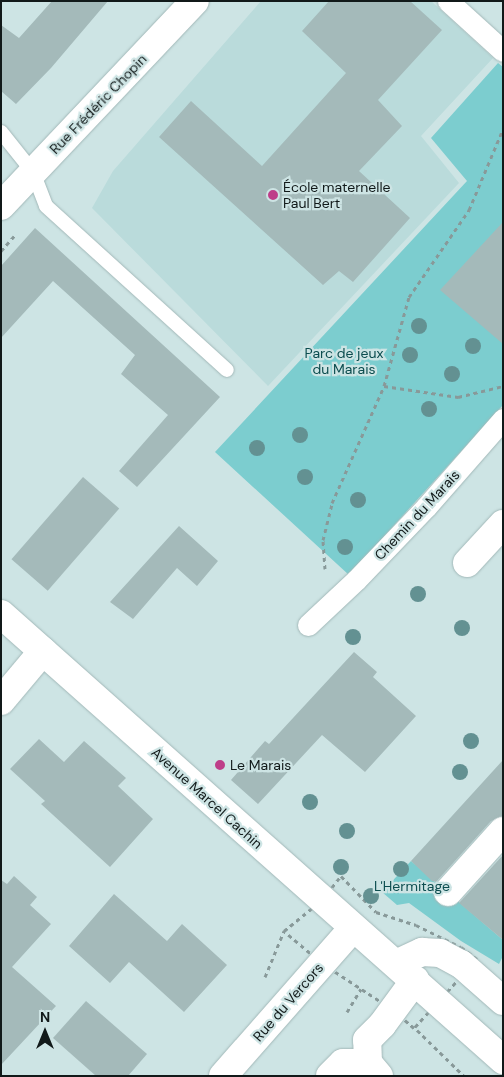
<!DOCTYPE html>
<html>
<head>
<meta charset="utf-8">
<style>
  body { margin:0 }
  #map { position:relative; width:504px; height:1077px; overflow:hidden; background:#cde4e4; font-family:"DM Sans",sans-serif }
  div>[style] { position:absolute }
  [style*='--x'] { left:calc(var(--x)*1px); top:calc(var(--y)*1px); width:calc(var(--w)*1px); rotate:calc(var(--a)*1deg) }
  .built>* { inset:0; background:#badbdb }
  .green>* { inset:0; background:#7ccdcf }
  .building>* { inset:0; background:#a4baba; transform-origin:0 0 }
  .path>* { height:3px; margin-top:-1.5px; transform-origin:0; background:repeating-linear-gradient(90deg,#899 0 4px,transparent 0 8px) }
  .roads { filter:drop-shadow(0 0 1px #a2b8b8) drop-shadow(0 0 1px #a2b8b8) }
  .service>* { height:14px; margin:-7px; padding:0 7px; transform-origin:7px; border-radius:7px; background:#fff }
  .pedestrian>* { height:21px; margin:-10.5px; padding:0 10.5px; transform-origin:10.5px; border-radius:10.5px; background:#fff }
  .minor>* { height:28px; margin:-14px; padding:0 14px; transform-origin:14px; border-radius:14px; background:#fff }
  .tertiary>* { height:28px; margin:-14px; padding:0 14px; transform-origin:14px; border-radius:14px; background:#fff }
  .trees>* { width:16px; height:16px; margin:-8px; border-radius:50%; background:#639192 }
  .dots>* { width:14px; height:14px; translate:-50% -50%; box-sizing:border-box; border:2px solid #cde4e4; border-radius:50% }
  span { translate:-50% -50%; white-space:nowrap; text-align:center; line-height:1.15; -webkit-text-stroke:4.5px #cde4e4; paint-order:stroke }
  .street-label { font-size:14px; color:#111919 }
  .poi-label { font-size:14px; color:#111919 }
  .left { translate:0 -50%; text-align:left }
  .park-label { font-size:14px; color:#0c4d4f }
  .frame { position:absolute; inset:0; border:2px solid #111919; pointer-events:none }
  .north { position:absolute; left:20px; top:1007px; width:50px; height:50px; -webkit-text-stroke:4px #cde4e4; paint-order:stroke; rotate:0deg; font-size:14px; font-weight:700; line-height:20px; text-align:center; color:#111919 }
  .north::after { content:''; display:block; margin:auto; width:18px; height:22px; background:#111919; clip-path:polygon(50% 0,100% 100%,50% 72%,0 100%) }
</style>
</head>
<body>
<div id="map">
  <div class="built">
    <i style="clip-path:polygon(261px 1px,431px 1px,493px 58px,421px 136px,459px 183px,268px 386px,92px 208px,113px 171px)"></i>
  </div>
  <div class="green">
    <i style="clip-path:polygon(498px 63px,503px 67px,503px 405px,349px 575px,215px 452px,467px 181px,431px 138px)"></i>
    <i style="clip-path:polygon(411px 861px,503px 940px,503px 956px,499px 964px,461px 941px,409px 903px,397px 905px,382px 892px)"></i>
  </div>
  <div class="building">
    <i style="clip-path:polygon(52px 1px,108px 1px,51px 68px,16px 104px,1px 91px,1px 25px,19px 38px)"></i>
    <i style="clip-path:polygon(329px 1px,410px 1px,442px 30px,378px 100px,402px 126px,359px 171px,410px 218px,353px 282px,339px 271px,323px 285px,159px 137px,191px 101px,262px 166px,346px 73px,302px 31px)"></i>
    <i style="clip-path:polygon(503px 222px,503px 344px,440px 290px)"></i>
    <i style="clip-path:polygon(35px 228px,220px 397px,137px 487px,119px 471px,168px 415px,121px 374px,135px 355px,53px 281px,1px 338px,1px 266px)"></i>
    <i style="left:83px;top:477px;width:48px;height:109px;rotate:41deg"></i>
    <i style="clip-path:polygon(179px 526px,218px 561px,197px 586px,177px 568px,133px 619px,110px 602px)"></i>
    <i style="clip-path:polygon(354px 652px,377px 672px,373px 677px,416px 716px,365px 772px,322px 735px,258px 804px,231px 780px,265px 741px,269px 744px)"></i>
    <i style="clip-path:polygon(39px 739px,64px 762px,84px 741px,126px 778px,118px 786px,153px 819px,110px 867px,41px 804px,45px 801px,10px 769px)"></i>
    <i style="clip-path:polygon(503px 760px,503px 816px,491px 821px,436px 882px,432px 881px,411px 861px)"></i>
    <i style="clip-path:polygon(503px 855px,503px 940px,459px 903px)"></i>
    <i style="clip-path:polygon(14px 876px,37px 897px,30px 905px,51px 924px,12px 967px,56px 1006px,1px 1065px,1px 880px,7px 884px)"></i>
    <i style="clip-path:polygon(114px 894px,167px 941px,182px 924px,227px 965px,184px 1012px,129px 962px,110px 983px,69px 946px)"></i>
    <i style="clip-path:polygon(86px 1001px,147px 1054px,128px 1076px,96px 1076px,53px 1038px)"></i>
  </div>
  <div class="path">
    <i style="--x:1;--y:251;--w:20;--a:-49"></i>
    <i style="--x:384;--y:386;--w:75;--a:8.5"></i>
    <i style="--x:458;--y:397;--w:46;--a:-13.7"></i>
    <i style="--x:325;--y:569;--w:29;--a:-94"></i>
    <i style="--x:323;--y:540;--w:38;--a:-76"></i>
    <i style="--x:332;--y:503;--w:128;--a:-66"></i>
    <i style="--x:384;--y:386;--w:92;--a:-74.3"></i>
    <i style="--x:409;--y:297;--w:106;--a:-55.4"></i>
    <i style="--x:469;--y:210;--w:88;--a:-67.2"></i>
    <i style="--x:341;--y:876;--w:50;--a:45.8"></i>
    <i style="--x:376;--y:912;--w:42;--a:18"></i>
    <i style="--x:416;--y:925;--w:50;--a:26.1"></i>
    <i style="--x:461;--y:947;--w:20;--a:37"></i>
    <i style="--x:477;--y:959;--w:93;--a:132.4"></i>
    <i style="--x:414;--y:1028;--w:29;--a:-139"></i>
    <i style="--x:392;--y:1009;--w:84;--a:-146.7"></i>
    <i style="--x:322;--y:963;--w:50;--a:-139.9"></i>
    <i style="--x:284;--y:931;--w:49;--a:-39.2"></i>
    <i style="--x:322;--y:900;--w:31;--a:-52"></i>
    <i style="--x:265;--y:977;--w:50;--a:-67.6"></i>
    <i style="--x:347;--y:1012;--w:27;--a:-59"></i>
    <i style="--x:417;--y:1030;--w:66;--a:44.4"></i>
  </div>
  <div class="roads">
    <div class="service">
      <i style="--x:1;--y:132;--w:51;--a:51.3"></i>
      <i style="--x:33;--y:172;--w:36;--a:69"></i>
      <i style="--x:46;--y:206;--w:244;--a:42.2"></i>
    </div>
    <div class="pedestrian">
      <i style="--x:448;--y:1;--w:74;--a:42.3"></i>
      <i style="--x:308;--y:625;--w:66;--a:-43.2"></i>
      <i style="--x:356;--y:580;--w:101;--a:-46.2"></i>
      <i style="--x:426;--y:507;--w:117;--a:-48.8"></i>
    </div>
    <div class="minor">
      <i style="--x:1;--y:206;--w:282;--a:-46.6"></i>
      <i style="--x:467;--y:563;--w:53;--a:-47.3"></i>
      <i style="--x:1;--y:701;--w:65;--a:-50"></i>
      <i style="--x:448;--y:892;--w:82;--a:-48"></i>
      <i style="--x:396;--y:964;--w:29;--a:-25"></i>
      <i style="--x:422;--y:952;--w:18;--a:3"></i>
      <i style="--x:440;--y:953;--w:24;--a:28"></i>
      <i style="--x:461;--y:964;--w:56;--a:41.4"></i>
      <i style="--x:330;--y:1076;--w:18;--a:-45"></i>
      <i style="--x:343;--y:1063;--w:25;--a:0"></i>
      <i style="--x:379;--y:1076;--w:17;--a:-130"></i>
      <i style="--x:368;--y:1063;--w:23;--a:-92"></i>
      <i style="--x:367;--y:1040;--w:21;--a:-45"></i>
      <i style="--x:382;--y:1025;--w:56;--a:-53.7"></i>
    </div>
    <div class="tertiary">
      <i style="--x:1;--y:614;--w:672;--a:41.62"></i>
      <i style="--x:223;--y:1076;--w:197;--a:-48.7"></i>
    </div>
  </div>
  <div class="trees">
    <i style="left:419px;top:326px"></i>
    <i style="left:473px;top:346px"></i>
    <i style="left:410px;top:355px"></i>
    <i style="left:452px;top:374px"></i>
    <i style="left:429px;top:409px"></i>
    <i style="left:300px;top:435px"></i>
    <i style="left:257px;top:448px"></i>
    <i style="left:305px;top:477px"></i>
    <i style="left:358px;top:500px"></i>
    <i style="left:345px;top:547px"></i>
    <i style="left:418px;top:594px"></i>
    <i style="left:462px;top:628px"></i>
    <i style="left:353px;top:637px"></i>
    <i style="left:471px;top:741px"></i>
    <i style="left:460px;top:772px"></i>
    <i style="left:310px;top:802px"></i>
    <i style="left:347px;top:831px"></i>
    <i style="left:341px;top:867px"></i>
    <i style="left:401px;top:869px"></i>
    <i style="left:371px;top:896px"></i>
  </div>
  <div class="dots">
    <i style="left:273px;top:195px;background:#be3e89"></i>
    <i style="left:220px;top:765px;background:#be3e89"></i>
  </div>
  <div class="street-label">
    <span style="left:98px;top:104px;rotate:-46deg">Rue Frédéric Chopin</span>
    <span style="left:417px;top:515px;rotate:-47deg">Chemin du Marais</span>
    <span style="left:207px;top:798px;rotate:42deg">Avenue Marcel Cachin</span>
    <span style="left:288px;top:1002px;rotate:-49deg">Rue du Vercors</span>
  </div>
  <div class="poi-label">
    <span class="left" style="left:283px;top:195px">École maternelle<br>Paul Bert</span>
    <span class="left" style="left:230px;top:765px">Le Marais</span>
  </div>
  <div class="park-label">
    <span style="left:344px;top:361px">Parc de jeux<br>du Marais</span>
    <span style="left:412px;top:886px">L'Hermitage</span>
  </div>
  <div class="frame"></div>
  <div class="north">N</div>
</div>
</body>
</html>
